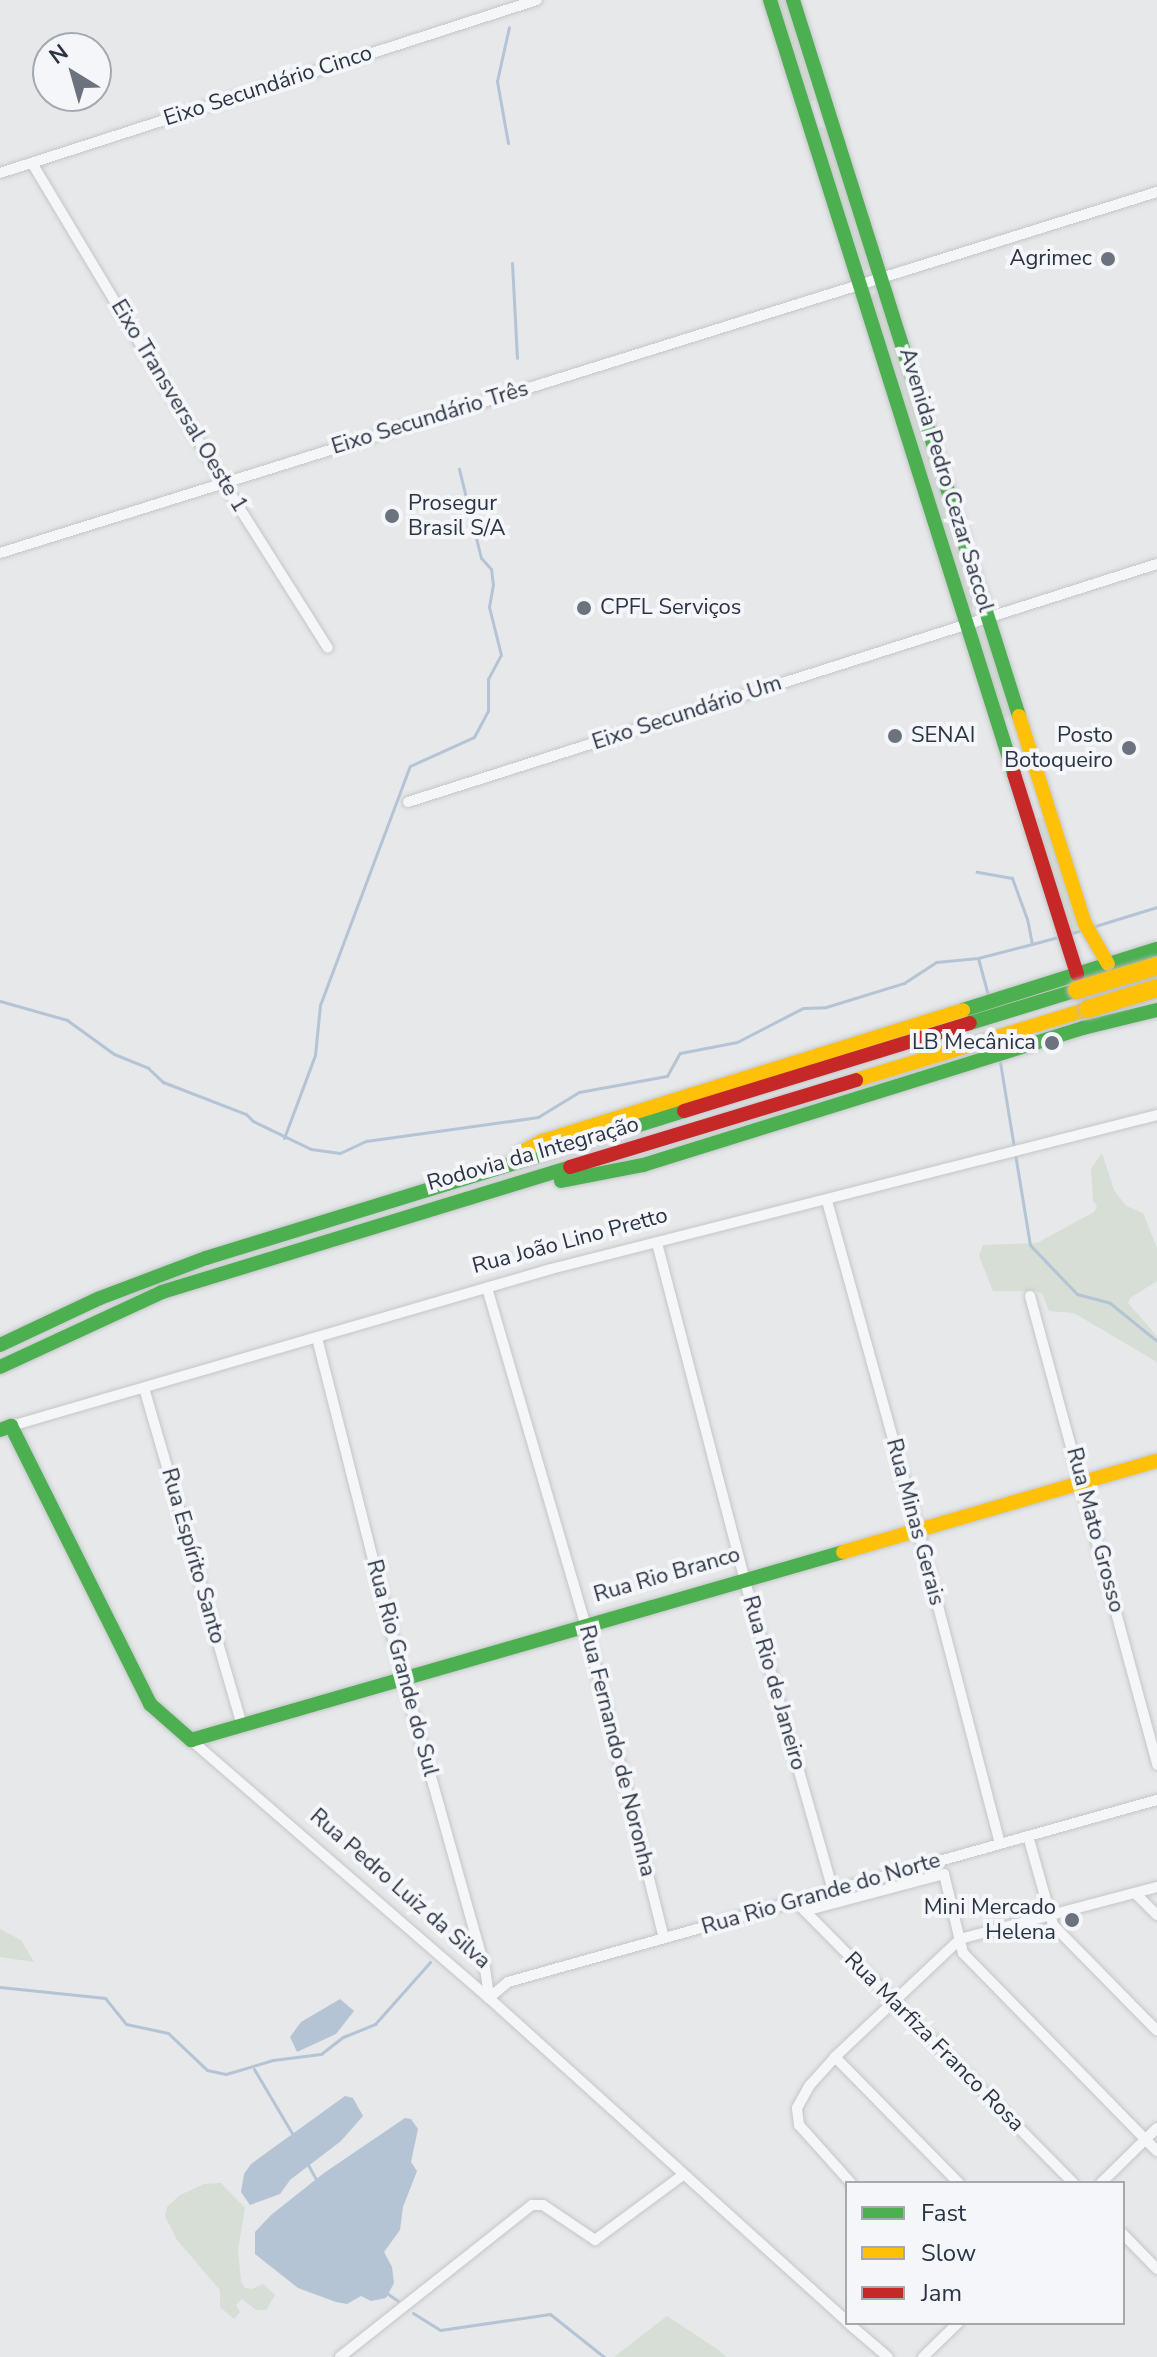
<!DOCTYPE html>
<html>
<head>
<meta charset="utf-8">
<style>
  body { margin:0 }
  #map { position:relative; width:1157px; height:2357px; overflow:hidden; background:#e6e8ea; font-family:"Nunito Sans",sans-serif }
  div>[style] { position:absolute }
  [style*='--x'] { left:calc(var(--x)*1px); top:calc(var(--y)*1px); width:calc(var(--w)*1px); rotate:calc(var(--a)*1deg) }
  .green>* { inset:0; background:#d6ded6 }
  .water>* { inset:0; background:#b4c4d5 }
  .stream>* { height:3px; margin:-1.5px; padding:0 1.5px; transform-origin:1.5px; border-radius:1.5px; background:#b4c4d5 }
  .roads { filter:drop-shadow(0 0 2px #c4c6c8) drop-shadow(0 0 2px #c4c6c8) }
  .street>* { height:10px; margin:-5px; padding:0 5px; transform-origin:5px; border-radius:5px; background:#f5f6f7 }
  .fast>* { height:14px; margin:-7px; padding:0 7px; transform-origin:7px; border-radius:7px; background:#4caf50 }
  .slow>* { height:14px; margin:-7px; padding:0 7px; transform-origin:7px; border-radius:7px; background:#ffc107 }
  .jam>* { height:14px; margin:-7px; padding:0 7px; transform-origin:7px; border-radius:7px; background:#c62828 }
  .bridges { filter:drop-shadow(0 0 2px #b8bbbf) drop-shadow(0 0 2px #b8bbbf) }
  .slow-bridge>* { height:18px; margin:-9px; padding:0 9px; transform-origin:9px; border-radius:9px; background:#ffc107 }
  .dots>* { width:22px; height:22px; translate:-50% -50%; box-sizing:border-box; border:4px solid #f4f6f9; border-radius:50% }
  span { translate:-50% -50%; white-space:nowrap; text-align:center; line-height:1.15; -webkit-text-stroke:8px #f4f6f9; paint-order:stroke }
  .street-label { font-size:22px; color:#2b3445 }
  .poi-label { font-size:22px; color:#2b3445 }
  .right { translate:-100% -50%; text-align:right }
  .left { translate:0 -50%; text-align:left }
  .legend { position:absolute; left:845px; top:2181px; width:280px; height:144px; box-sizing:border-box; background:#f4f6f9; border:2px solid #a4a8b1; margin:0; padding:10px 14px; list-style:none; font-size:24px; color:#2b3445 }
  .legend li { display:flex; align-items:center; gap:16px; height:40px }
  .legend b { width:40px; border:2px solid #a4a8b1 }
  .north { position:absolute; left:32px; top:32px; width:80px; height:80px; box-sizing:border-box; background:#f4f6f9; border:2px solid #a4a8b1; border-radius:50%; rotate:323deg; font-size:22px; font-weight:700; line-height:32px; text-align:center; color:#2b3445 }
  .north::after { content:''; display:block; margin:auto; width:28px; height:36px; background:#6c737f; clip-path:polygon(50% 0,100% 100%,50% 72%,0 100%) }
</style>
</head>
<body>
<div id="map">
  <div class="green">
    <i style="clip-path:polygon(773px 0,786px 0,815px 100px,809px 102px)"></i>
    <i style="clip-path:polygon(820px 127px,827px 128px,871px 267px,865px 271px,816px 131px)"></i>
    <i style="clip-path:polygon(875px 293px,881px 295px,975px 598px,972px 609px,967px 605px,871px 297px)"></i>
    <i style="clip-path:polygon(978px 628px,985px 631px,1012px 712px,1007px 718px,1001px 715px,976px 635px)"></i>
    <i style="clip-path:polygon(1039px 817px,1045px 818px,1078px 930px,1068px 933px,1034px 821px)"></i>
    <i style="clip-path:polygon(1102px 1153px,1114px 1190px,1126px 1206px,1143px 1213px,1157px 1248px,1157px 1281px,1130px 1298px,1128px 1303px,1157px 1336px,1157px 1362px,1074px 1313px,1049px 1311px,1042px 1294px,1036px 1291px,993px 1291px,979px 1256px,983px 1245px,1037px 1243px,1094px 1212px,1097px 1206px,1093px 1201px,1091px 1169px)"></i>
    <i style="clip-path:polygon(0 1929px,21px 1940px,34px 1962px,0 1957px)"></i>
    <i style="clip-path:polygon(221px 2183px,245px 2208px,238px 2250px,241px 2282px,245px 2288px,252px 2289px,263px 2284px,275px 2295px,266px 2310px,256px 2310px,242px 2299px,236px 2305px,240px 2312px,234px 2319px,220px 2307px,220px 2290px,177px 2240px,165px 2216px,167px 2207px,180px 2195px,204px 2184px)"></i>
    <i style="clip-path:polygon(667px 2316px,717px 2349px,726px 2357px,614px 2357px)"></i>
  </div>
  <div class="water">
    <i style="clip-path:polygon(340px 1999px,354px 2011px,336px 2034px,297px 2052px,290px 2037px,301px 2022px)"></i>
    <i style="clip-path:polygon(345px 2096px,353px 2098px,363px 2116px,341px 2141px,290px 2180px,280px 2194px,250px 2205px,241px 2192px,244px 2174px,251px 2164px)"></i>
    <i style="clip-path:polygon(405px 2118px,411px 2119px,418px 2129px,411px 2162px,417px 2171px,403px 2207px,400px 2230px,384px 2252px,392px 2267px,394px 2283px,386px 2298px,371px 2301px,361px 2296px,347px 2304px,336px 2302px,298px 2288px,255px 2254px,255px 2232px,271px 2215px,324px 2173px)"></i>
  </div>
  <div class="stream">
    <i style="--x:508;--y:143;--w:63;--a:-100.1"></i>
    <i style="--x:497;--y:81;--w:55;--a:-77.5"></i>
    <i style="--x:512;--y:263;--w:95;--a:87"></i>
    <i style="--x:1092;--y:927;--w:68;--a:-17.1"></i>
    <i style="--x:1069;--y:934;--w:17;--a:-17"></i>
    <i style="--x:1032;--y:944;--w:30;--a:-15"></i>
    <i style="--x:978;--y:958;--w:38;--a:75"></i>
    <i style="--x:0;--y:1001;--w:70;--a:15.8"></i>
    <i style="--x:67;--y:1020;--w:58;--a:35.9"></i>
    <i style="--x:114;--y:1054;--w:37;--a:22"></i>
    <i style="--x:148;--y:1068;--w:21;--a:43"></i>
    <i style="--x:163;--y:1082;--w:89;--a:21.1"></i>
    <i style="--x:246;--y:1114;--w:10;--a:45"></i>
    <i style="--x:253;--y:1121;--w:64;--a:25.8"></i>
    <i style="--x:311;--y:1149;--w:29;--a:8"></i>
    <i style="--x:340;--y:1153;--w:29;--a:-25"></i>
    <i style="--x:366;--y:1141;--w:174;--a:-7.9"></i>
    <i style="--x:538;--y:1117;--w:48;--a:-31.4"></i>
    <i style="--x:579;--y:1092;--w:89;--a:-10.3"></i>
    <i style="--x:667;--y:1076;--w:26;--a:-61"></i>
    <i style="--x:680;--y:1053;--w:58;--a:-10.9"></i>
    <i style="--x:737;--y:1042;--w:74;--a:-27.3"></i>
    <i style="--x:803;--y:1008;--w:23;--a:-2"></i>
    <i style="--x:826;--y:1007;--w:82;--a:-17.1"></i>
    <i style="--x:904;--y:983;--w:38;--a:-33"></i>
    <i style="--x:936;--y:962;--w:42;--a:-5.4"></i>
    <i style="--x:978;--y:958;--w:56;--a:-14.5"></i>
    <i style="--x:1032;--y:944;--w:25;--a:-101"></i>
    <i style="--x:1027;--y:919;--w:44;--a:-110.1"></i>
    <i style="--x:1012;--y:878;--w:36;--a:-170"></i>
    <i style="--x:1000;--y:1062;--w:185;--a:80.7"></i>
    <i style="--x:1030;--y:1245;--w:68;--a:46.2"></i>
    <i style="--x:1077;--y:1294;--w:34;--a:15"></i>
    <i style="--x:1110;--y:1303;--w:60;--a:39"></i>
    <i style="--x:284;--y:1138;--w:89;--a:-69.5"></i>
    <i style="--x:315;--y:1055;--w:50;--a:-84.3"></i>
    <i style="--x:320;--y:1005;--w:255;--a:-69.4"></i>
    <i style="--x:410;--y:766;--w:70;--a:-24.4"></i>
    <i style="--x:474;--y:737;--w:30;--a:-62"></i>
    <i style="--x:488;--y:711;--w:32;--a:-90"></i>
    <i style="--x:488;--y:679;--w:27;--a:-62"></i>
    <i style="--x:501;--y:655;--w:49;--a:-104"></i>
    <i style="--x:489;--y:607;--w:22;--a:-80"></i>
    <i style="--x:493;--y:585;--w:16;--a:-97"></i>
    <i style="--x:491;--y:569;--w:15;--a:-132"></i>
    <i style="--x:481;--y:558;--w:92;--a:-103.9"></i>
    <i style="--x:0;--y:1987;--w:106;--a:6"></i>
    <i style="--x:105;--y:1998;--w:33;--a:51"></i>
    <i style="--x:126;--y:2024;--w:43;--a:12.1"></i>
    <i style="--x:168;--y:2033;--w:54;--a:43.5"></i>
    <i style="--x:207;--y:2070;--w:19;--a:12"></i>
    <i style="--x:226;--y:2074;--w:49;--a:-16.6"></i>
    <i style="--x:273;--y:2060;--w:48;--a:-7.1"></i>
    <i style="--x:321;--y:2054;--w:28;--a:-38"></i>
    <i style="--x:343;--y:2037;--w:35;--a:-22"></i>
    <i style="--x:375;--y:2024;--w:83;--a:-48.4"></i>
    <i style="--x:254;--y:2069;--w:77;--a:59.4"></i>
    <i style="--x:307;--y:2163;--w:21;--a:61"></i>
    <i style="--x:388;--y:2294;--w:12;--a:35"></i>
    <i style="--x:413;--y:2313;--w:32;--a:32"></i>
    <i style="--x:440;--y:2330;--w:111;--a:-8.3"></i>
    <i style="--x:550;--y:2314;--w:69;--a:38.5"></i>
  </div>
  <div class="roads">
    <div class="street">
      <i style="--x:32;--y:163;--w:372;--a:59.1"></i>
      <i style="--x:223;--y:482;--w:196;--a:57.7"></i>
      <i style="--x:0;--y:173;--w:564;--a:-17.86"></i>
      <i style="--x:0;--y:553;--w:1212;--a:-17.33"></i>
      <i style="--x:408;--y:802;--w:786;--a:-17.63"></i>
      <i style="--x:827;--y:1201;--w:340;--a:74.5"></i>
      <i style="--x:918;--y:1529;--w:325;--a:75.4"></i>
      <i style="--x:657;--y:1243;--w:346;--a:75.4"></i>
      <i style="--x:744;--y:1578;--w:325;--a:74.1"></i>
      <i style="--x:487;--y:1288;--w:350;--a:73.7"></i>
      <i style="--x:585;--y:1624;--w:324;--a:75.9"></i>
      <i style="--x:1030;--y:1296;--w:486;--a:74.8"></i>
      <i style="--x:317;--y:1338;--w:350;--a:75.8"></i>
      <i style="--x:403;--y:1677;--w:302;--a:74.3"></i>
      <i style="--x:485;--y:1968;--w:30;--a:82"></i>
      <i style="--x:144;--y:1388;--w:351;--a:73.8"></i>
      <i style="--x:11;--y:1426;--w:562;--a:-16.21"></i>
      <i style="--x:551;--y:1269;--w:625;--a:-14.26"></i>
      <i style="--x:191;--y:1740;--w:394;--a:40.9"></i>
      <i style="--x:489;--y:1998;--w:483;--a:42.1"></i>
      <i style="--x:1028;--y:1836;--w:92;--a:74.3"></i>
      <i style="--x:1053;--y:1925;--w:148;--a:45.5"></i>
      <i style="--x:1135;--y:1893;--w:31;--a:45"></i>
      <i style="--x:802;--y:1908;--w:386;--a:45.4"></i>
      <i style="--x:805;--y:1911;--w:144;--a:-14.9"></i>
      <i style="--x:944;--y:1874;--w:81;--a:76.5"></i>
      <i style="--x:963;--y:1953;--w:277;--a:45.6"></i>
      <i style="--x:489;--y:1998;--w:25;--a:-40"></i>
      <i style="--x:508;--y:1982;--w:674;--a:-15.67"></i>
      <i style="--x:835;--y:2057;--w:177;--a:45.5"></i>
      <i style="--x:851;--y:2183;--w:78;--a:-131.9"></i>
      <i style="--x:799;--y:2125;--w:17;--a:-97"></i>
      <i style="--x:797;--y:2108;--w:26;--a:-61"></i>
      <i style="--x:810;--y:2085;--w:38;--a:-48"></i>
      <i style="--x:835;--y:2057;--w:172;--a:-43.3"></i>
      <i style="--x:960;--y:1939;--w:204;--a:-14.8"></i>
      <i style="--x:1101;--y:2183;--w:78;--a:-44.5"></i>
      <i style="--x:1123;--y:2234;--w:49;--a:45.8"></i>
      <i style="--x:848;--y:2323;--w:52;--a:40.4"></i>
      <i style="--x:340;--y:2357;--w:245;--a:-38.4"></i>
      <i style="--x:532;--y:2205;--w:11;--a:0"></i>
      <i style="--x:543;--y:2205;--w:63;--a:33.9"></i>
      <i style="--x:595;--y:2240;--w:109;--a:-36.5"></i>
      <i style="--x:923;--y:2357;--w:49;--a:-44.2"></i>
    </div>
    <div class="fast">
      <i style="--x:770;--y:0;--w:812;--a:72.5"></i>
      <i style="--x:793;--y:0;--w:751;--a:72.48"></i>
      <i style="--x:963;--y:1010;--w:203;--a:-17.5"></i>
      <i style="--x:970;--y:1023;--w:112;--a:-17.1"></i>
      <i style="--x:561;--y:1181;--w:84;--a:-11"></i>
      <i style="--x:643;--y:1165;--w:461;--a:-17.3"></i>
      <i style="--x:1083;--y:1028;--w:76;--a:-13.7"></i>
      <i style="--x:0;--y:1345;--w:110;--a:-25.2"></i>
      <i style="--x:100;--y:1298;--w:113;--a:-20.7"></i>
      <i style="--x:206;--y:1258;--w:500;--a:-17.09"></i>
      <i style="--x:0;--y:1367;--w:179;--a:-24.8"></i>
      <i style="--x:162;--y:1292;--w:427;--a:-17"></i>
      <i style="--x:0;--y:1430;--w:12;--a:-20"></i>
      <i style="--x:11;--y:1426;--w:311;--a:63.4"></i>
      <i style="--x:150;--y:1704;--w:55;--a:41.3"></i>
      <i style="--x:191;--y:1740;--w:679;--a:-16.08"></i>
    </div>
    <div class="slow">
      <i style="--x:1019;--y:716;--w:218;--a:72.4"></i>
      <i style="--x:1085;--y:924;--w:46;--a:60.1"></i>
      <i style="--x:856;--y:1080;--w:243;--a:-17"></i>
      <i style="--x:520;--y:1153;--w:26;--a:-28"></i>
      <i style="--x:543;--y:1141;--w:440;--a:-17.3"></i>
      <i style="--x:843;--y:1552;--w:327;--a:-16.2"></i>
    </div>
    <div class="jam">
      <i style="--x:1014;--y:774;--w:210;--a:72.5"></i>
      <i style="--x:684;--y:1111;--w:299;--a:-17.1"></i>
      <i style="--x:570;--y:1167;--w:299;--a:-16.9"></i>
    </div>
  </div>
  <div class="bridges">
    <div class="slow-bridge">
      <i style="--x:1077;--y:990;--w:84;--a:-16.7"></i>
      <i style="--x:1088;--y:1009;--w:72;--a:-16.9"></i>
    </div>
  </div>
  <div class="dots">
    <i style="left:1108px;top:259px;background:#6c737f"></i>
    <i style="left:392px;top:516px;background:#6c737f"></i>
    <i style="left:584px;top:608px;background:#6c737f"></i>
    <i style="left:895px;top:736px;background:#6c737f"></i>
    <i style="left:1129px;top:748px;background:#6c737f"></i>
    <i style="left:1052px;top:1043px;background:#6c737f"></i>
    <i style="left:1072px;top:1920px;background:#6c737f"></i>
  </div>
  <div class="street-label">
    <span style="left:268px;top:86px;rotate:-18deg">Eixo Secundário Cinco</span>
    <span style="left:179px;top:406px;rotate:59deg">Eixo Transversal Oeste 1</span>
    <span style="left:430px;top:418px;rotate:-17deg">Eixo Secundário Três</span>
    <span style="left:946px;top:480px;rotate:73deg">Avenida Pedro Cezar Saccol</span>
    <span style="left:687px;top:713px;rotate:-18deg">Eixo Secundário Um</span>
    <span style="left:533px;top:1154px;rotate:-16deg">Rodovia da Integração</span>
    <span style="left:570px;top:1241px;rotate:-15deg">Rua João Lino Pretto</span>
    <span style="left:915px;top:1522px;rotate:75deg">Rua Minas Gerais</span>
    <span style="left:1095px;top:1530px;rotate:75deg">Rua Mato Grosso</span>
    <span style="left:193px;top:1556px;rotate:74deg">Rua Espírito Santo</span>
    <span style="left:667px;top:1575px;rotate:-16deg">Rua Rio Branco</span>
    <span style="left:402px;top:1668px;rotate:75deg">Rua Rio Grande do Sul</span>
    <span style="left:774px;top:1683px;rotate:74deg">Rua Rio de Janeiro</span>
    <span style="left:617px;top:1751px;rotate:76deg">Rua Fernando de Noronha</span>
    <span style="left:400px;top:1889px;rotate:41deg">Rua Pedro Luiz da Silva</span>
    <span style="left:821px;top:1894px;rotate:-16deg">Rua Rio Grande do Norte</span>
    <span style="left:934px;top:2042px;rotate:45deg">Rua Marfiza Franco Rosa</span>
  </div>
  <div class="poi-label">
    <span class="right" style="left:1092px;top:259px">Agrimec</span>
    <span class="left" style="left:408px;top:516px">Prosegur<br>Brasil S/A</span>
    <span class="left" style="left:600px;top:608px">CPFL Serviços</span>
    <span class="right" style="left:1113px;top:748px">Posto<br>Botoqueiro</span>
    <span class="left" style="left:911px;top:736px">SENAI</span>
    <span class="right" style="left:1036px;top:1043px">LB Mecânica</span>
    <span class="right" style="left:1056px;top:1920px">Mini Mercado<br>Helena</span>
  </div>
  <ul class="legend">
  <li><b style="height:10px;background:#4caf50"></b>Fast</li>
  <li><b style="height:10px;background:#ffc107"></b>Slow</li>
  <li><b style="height:10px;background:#c62828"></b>Jam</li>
  </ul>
  <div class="north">N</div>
</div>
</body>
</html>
